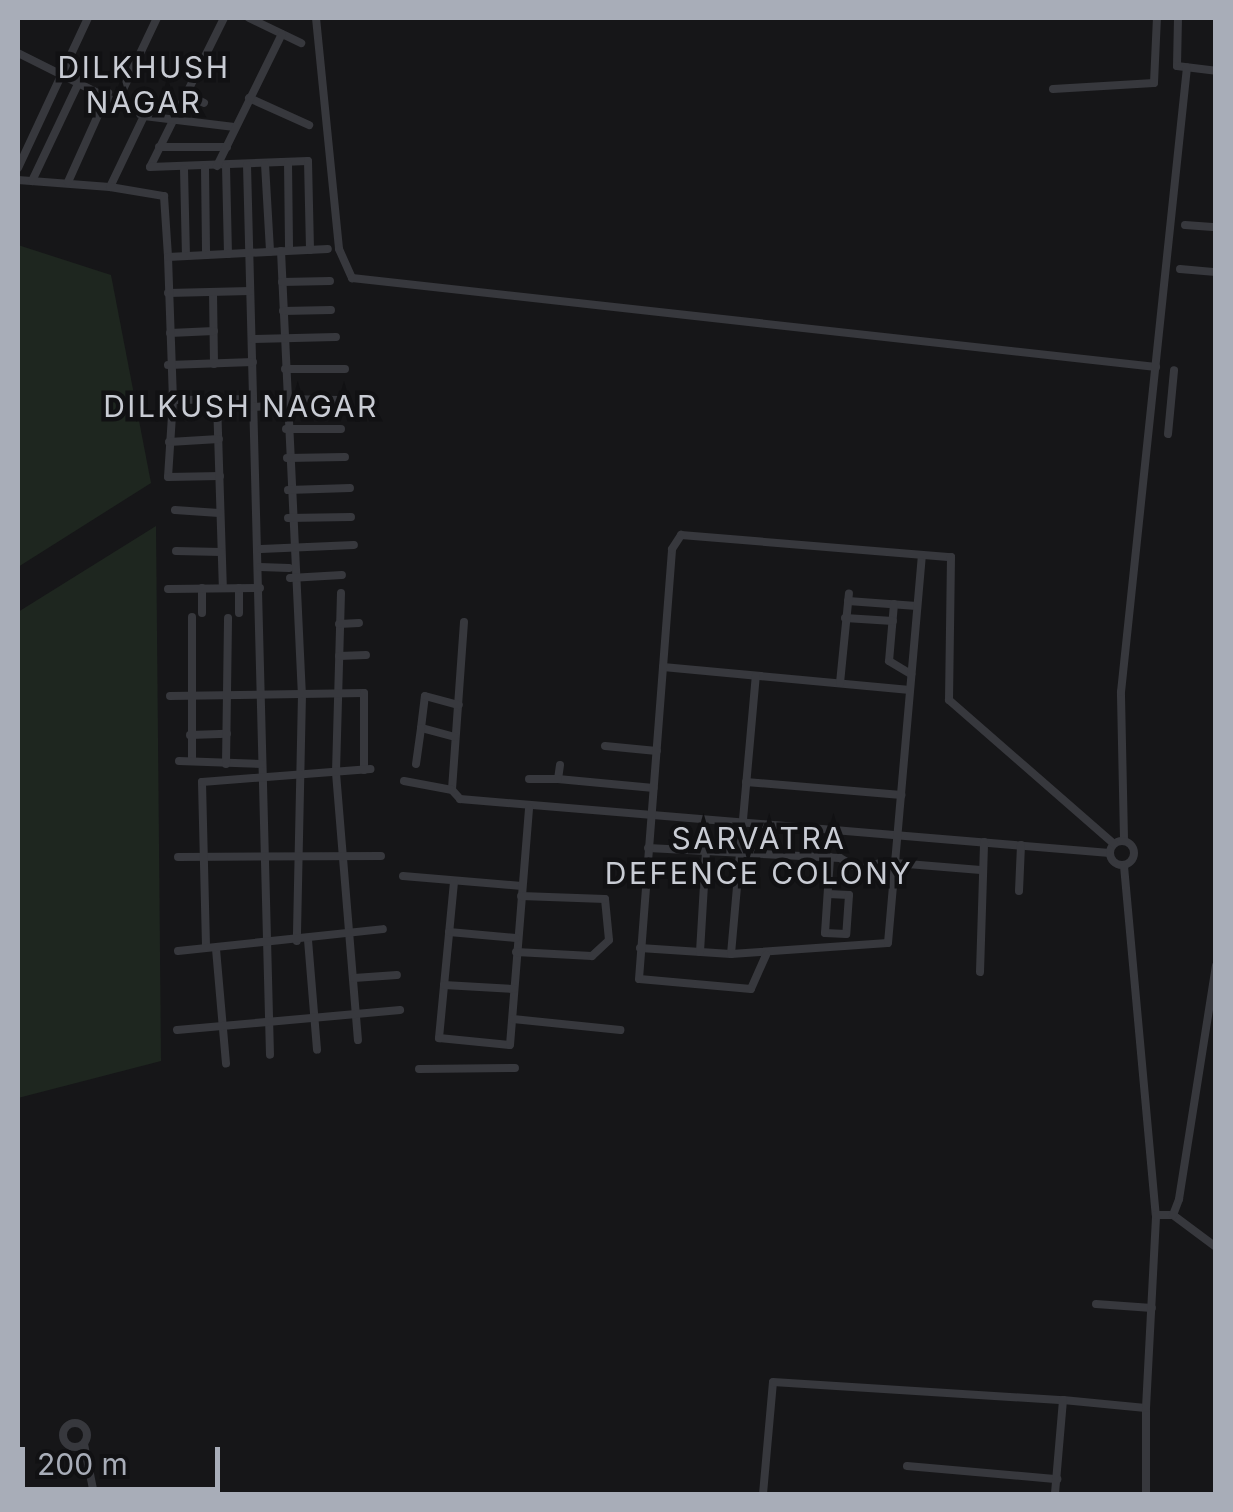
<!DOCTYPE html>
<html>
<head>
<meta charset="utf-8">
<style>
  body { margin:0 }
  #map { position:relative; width:1233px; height:1512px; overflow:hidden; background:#161618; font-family:Inter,sans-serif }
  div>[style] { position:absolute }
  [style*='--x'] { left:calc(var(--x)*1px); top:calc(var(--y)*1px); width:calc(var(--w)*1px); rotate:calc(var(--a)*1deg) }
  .green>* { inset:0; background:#1e261f }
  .street>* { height:8px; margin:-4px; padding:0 4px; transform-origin:4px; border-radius:4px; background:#37383d }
  .street>.ring { margin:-4px; padding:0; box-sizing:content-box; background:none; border:8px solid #37383d; border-radius:50% }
  span { translate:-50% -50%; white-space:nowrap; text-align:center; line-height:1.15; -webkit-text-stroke:9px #111113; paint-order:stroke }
  .neighbourhood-label { font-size:30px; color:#c9ccd4; letter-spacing:2.5px }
  .frame { position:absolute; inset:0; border:20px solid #a8adb8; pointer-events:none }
  .scale { position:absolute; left:20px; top:1447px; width:200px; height:45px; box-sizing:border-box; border:5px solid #a8adb8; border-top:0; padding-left:12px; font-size:30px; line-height:35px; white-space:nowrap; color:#a8adb8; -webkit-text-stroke:8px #111113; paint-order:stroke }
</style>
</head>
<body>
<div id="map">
  <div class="green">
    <i style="clip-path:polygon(18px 245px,111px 275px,151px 483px,18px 567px)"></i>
    <i style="clip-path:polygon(156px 526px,161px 1061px,18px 1098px,18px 612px)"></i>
  </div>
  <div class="street">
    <i style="--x:224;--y:18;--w:166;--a:116.4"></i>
    <i style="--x:150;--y:167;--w:158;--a:-2.2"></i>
    <i style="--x:308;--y:161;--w:89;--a:88.7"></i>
    <i style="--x:249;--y:18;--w:58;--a:25.7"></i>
    <i style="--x:316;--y:18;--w:232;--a:84.3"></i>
    <i style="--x:339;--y:249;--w:32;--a:66"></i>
    <i style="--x:352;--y:278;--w:809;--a:6.32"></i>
    <i style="--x:1178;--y:18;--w:48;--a:91.2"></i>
    <i style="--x:1177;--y:66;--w:39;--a:7"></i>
    <i style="--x:18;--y:53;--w:141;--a:26.6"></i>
    <i style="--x:144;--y:116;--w:91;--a:7"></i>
    <i style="--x:1053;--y:89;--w:101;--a:-3.4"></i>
    <i style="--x:1154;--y:83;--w:65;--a:-87.4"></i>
    <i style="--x:185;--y:94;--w:21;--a:25"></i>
    <i style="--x:249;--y:98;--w:66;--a:24.2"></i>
    <i style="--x:118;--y:100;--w:91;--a:-64.6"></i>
    <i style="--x:159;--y:147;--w:68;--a:0"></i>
    <i style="--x:288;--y:163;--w:87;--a:89.3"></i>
    <i style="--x:265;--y:164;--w:88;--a:86.7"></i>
    <i style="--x:247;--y:165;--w:890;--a:88.52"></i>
    <i style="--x:217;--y:166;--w:147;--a:-63.8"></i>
    <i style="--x:226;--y:166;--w:88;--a:88.7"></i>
    <i style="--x:18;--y:168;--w:166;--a:-65"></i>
    <i style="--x:205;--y:168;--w:87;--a:89.3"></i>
    <i style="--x:184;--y:169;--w:86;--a:88.7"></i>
    <i style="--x:18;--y:180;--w:92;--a:4.4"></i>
    <i style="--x:110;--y:187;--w:79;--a:-64.4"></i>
    <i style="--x:32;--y:181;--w:112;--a:-64.6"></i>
    <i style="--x:68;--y:182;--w:98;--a:-65.8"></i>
    <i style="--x:110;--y:187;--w:55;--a:9.5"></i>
    <i style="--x:164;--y:196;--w:61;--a:86.2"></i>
    <i style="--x:1185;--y:225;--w:31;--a:4"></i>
    <i style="--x:281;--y:251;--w:443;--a:87.3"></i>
    <i style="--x:302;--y:694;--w:247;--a:91.2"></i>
    <i style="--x:1180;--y:269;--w:36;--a:5"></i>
    <i style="--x:282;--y:282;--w:48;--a:-1.2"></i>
    <i style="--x:213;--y:292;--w:72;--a:89.2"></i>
    <i style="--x:168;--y:293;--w:82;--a:-1.4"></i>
    <i style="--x:283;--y:311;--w:48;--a:-1.2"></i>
    <i style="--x:170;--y:333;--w:44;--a:-2.6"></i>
    <i style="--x:252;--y:339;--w:84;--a:-1.4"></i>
    <i style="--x:168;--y:365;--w:85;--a:-2"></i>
    <i style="--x:285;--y:369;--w:60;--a:0"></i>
    <i style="--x:253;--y:399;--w:80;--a:179.3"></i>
    <i style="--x:173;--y:400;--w:143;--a:-92"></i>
    <i style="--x:168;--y:257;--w:160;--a:-2.9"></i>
    <i style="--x:285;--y:399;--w:55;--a:1"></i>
    <i style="--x:173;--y:400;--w:77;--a:93.7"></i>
    <i style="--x:168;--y:477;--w:52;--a:-1.1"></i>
    <i style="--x:217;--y:401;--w:187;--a:88.2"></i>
    <i style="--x:253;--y:407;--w:32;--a:-4"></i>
    <i style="--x:286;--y:429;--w:55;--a:0"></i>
    <i style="--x:1168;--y:434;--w:64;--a:-84.6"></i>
    <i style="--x:169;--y:442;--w:50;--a:-3.4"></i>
    <i style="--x:287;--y:458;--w:58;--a:-1"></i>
    <i style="--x:288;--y:490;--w:62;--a:-1.8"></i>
    <i style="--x:175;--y:510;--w:44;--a:3.9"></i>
    <i style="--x:288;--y:518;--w:63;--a:-0.9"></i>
    <i style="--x:261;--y:549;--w:93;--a:-2.5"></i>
    <i style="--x:176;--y:551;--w:45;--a:1.3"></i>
    <i style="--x:260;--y:567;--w:29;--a:2"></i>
    <i style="--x:290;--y:578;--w:52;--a:-3.3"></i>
    <i style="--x:202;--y:588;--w:25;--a:90"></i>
    <i style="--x:239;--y:588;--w:25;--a:90"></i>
    <i style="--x:168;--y:589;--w:92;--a:-0.6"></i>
    <i style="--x:341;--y:593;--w:180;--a:91.6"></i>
    <i style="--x:336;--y:773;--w:268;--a:85.3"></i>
    <i style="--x:848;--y:601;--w:69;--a:4.1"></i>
    <i style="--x:894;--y:604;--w:57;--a:95"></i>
    <i style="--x:889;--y:661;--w:26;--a:31"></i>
    <i style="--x:845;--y:618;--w:48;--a:3.6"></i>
    <i style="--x:464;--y:622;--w:168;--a:94.1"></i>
    <i style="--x:452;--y:790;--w:12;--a:48"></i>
    <i style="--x:460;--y:799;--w:652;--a:4.75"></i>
    <i style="--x:339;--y:624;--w:20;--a:-3"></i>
    <i style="--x:339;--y:656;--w:27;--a:-2"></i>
    <i style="--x:663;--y:667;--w:248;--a:5.3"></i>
    <i style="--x:840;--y:683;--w:90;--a:-84.3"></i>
    <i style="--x:170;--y:696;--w:194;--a:-0.9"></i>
    <i style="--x:364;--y:693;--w:77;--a:90"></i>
    <i style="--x:190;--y:735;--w:37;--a:-2"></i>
    <i style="--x:455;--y:737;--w:35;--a:-165"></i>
    <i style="--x:421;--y:728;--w:32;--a:-83"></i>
    <i style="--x:425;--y:696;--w:35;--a:15"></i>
    <i style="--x:605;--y:746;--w:52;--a:5.5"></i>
    <i style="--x:192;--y:760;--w:143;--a:-90"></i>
    <i style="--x:179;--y:761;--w:83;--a:2.1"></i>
    <i style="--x:226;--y:764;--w:146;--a:-89.2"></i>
    <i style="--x:416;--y:764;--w:36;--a:-82"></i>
    <i style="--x:560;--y:765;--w:14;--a:98"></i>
    <i style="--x:558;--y:779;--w:96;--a:5.4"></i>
    <i style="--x:529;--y:779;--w:29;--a:0"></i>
    <i style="--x:404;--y:781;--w:49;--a:10.6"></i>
    <i style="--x:746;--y:782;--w:156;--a:4.8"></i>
    <i style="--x:1124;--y:839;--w:147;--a:-91.2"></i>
    <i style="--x:1121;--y:692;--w:628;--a:-83.97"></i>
    <i class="ring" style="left:1110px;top:841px;width:16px;height:16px"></i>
    <i style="--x:648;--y:848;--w:58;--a:3"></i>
    <i style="--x:178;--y:857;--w:203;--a:-0.3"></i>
    <i style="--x:1124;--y:866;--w:350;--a:84.8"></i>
    <i style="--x:403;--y:876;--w:119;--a:4.8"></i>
    <i style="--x:454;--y:882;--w:157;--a:95.5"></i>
    <i style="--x:439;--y:1038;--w:71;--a:5.6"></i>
    <i style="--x:510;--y:1045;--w:238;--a:-85.4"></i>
    <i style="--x:1019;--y:891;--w:46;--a:-87.5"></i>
    <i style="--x:828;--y:894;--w:21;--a:3"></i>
    <i style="--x:849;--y:895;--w:39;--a:94"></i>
    <i style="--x:846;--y:934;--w:21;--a:-177"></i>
    <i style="--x:825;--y:933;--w:76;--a:-86.2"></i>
    <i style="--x:449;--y:932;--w:67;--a:5.1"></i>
    <i style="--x:308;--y:940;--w:110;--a:85.3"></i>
    <i style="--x:206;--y:946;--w:164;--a:-91.4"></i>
    <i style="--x:202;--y:782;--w:169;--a:-4.4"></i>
    <i style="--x:640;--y:948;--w:91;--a:3.8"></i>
    <i style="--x:731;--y:954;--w:279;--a:-84.9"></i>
    <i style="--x:216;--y:949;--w:115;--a:85"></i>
    <i style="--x:178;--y:951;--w:206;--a:-6.1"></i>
    <i style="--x:516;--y:952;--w:76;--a:3"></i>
    <i style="--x:592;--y:956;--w:23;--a:-43"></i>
    <i style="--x:609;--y:940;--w:41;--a:-95.6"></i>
    <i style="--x:605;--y:899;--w:84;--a:-178"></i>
    <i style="--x:700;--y:952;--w:101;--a:-86.6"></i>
    <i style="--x:706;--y:851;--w:134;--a:3"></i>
    <i style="--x:840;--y:858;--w:22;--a:30"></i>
    <i style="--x:859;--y:869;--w:25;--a:-16"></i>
    <i style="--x:883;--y:862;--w:98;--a:4.7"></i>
    <i style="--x:731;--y:954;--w:157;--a:-4"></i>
    <i style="--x:888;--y:943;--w:389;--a:-85"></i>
    <i style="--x:766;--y:955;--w:37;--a:114"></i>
    <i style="--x:751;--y:989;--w:112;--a:-174.9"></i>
    <i style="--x:639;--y:979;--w:431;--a:-85.6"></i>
    <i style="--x:672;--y:549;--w:17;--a:-57"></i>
    <i style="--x:681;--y:535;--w:271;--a:4.7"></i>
    <i style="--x:951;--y:557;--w:143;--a:90.8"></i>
    <i style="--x:949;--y:700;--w:219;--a:41.1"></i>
    <i style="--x:980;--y:972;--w:130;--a:-88.2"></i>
    <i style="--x:354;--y:978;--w:43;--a:-4"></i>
    <i style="--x:444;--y:985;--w:70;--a:3.3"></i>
    <i style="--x:513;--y:1019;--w:108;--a:5.9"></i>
    <i style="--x:177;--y:1030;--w:224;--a:-5.1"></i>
    <i style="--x:419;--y:1069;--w:96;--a:-0.6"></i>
    <i style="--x:1173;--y:1215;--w:54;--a:36.7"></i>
    <i style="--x:1096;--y:1304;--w:56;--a:4.1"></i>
    <i style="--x:1063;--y:1400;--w:83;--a:5.5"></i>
    <i style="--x:1146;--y:1408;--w:86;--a:90"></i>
    <i style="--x:1146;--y:1408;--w:193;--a:-87"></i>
    <i style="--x:1156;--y:1215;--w:17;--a:0"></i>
    <i style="--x:1173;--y:1215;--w:17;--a:-69"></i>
    <i style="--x:1179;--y:1199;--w:236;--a:-81"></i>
    <i class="ring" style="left:63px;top:1423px;width:16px;height:16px"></i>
    <i style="--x:84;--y:1444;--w:51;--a:78.7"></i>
    <i style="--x:907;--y:1466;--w:151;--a:5"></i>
    <i style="--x:763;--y:1494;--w:112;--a:-84.9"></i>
    <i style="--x:773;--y:1382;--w:291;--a:3.6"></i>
    <i style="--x:1063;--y:1400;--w:94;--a:94.9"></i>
  </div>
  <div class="neighbourhood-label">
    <span style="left:144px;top:84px">DILKHUSH<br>NAGAR</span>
    <span style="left:241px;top:406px">DILKUSH NAGAR</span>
    <span style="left:759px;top:855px">SARVATRA<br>DEFENCE COLONY</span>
  </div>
  <div class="frame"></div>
  <div class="scale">200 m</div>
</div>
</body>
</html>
